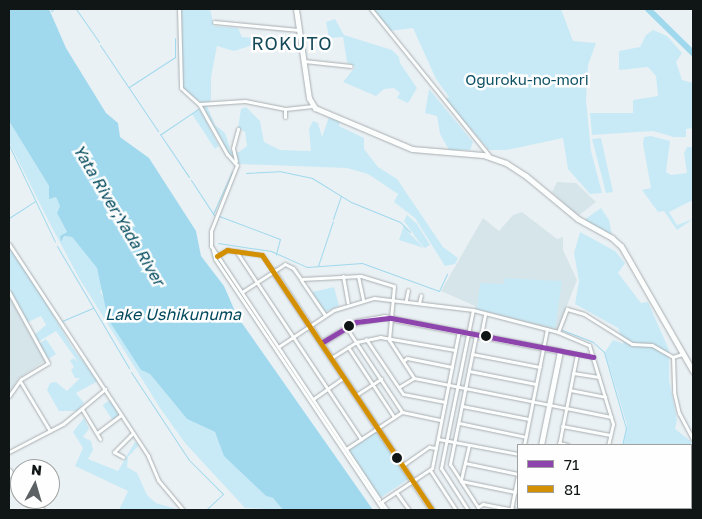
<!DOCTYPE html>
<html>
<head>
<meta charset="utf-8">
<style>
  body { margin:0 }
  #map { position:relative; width:702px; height:519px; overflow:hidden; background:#eaf1f4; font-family:"Golos Text",sans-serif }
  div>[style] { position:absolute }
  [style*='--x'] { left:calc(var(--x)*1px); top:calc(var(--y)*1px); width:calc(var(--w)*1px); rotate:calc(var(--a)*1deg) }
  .built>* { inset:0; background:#d6e5ea }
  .green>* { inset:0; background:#c8eaf6; transform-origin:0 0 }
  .water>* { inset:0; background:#a0d9ed }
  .stream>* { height:1px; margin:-0.5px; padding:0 0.5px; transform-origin:0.5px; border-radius:0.5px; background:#a0d9ed }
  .river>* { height:6px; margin:-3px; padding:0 3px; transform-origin:3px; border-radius:3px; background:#a0d9ed }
  .roads { filter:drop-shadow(0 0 1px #a9aeb1) drop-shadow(0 0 1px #a9aeb1) }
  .street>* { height:3px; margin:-1.5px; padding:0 1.5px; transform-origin:1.5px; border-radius:1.5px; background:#fcfdfd }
  .secondary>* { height:5px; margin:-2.5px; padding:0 2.5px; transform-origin:2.5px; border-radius:2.5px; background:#fcfdfd }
  .bus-1>* { height:5px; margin:-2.5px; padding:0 2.5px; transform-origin:2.5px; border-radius:2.5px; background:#8e44ad }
  .bus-2>* { height:5px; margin:-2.5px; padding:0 2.5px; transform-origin:2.5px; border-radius:2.5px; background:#d49003 }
  .dots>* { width:14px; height:14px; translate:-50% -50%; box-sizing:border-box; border:2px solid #fefefe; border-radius:50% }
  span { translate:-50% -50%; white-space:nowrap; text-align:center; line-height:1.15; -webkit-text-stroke:5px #fefefe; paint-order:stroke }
  .park-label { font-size:15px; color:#0b5063 }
  .water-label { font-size:16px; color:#00495c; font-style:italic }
  .quarter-label { font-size:18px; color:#144959; letter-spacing:1px }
  .frame { position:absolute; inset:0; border:10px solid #101516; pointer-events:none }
  .legend { position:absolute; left:517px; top:444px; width:175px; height:65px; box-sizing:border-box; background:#fefefe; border:1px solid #9fa1a1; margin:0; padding:6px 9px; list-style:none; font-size:15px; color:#101516 }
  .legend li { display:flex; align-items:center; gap:10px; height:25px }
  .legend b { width:25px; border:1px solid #9fa1a1 }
  .north { position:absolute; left:10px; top:459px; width:50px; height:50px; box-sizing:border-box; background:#fefefe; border:1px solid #9fa1a1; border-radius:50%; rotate:6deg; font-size:14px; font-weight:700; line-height:20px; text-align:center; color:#101516 }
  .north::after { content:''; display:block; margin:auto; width:18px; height:22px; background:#5c6264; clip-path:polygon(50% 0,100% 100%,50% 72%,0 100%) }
</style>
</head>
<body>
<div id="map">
  <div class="built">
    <i style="clip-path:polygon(557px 182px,576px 183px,596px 202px,578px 216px,552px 192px)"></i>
    <i style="clip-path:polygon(522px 212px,557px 239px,563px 237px,563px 250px,577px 280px,557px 331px,475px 309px,475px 306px,441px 291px,483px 218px,499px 231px,513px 215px)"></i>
    <i style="clip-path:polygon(9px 296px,45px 361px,18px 379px,9px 395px)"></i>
  </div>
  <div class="green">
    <i style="clip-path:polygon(181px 9px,210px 9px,214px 26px,238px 28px,242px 37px,258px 38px,250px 46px,234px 51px,217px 46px,211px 77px,211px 99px,207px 106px,215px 125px,225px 133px,231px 151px,239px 152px,247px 146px,245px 132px,238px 128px,241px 109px,246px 107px,260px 121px,264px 142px,280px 150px,311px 151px,309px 129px,313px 121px,318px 123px,322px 137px,329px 117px,340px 121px,339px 126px,364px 138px,364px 149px,378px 167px,397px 179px,443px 247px,458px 258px,455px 264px,445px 266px,415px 218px,394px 202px,398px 194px,368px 174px,347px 168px,239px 164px,228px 153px,200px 101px,187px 95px,182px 86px)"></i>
    <i style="clip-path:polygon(373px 9px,561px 9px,573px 41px,596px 43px,588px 65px,586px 100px,591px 151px,602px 193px,590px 194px,568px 169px,563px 138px,507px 150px,489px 150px,445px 99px,449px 97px,436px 79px,413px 28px,389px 31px)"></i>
    <i style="clip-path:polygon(335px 19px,344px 35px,392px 50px,399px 57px,400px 63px,417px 88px,408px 103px,397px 98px,400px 93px,394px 88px,384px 89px,376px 96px,343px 82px,355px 67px,347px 62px,343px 37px,329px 38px,326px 22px)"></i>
    <i style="clip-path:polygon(653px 30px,667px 36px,682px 53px,676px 62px,682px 80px,693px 83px,693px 128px,686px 129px,686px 137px,674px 137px,653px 131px,592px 135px,590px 113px,633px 113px,633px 100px,658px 96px,656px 76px,648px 67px,619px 70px,619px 51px,640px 47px,646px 35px)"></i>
    <i style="clip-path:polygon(429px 89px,473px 142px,470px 150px,449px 150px,440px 134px,437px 116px,425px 113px)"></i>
    <i style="clip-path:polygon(200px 109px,219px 146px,215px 149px,192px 114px)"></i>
    <i style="clip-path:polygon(9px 113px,9px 121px,49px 186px,51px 198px,56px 197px,60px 206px,57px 213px,67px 232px,60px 236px,62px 240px,64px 236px,72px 237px,97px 268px,104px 289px,100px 291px,141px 370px,150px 374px,187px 419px,215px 432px,225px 456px,266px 496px,273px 498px,283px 510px,245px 508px,185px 443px,160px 408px,79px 278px,48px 220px,9px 142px)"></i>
    <i style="clip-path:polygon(651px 136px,670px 141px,666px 172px,671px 175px,687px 173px,684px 153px,687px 147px,693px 147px,693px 200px,669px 212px,677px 225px,693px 219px,677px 230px,664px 211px,658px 212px,642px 190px,651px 188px,643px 144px,644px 137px)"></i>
    <i style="clip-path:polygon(601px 138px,613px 192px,606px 193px,592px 139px)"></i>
    <i style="clip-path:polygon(601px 208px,609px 220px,612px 235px,584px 220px)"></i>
    <i style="clip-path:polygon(407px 215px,417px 224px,430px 245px,425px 248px,419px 242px,404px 221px)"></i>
    <i style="clip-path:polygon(404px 225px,409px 233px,424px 248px,399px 240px)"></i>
    <i style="clip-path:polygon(580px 232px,615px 251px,625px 263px,618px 273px,641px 303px,648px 302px,669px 350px,669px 380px,677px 420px,675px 429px,693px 443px,691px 477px,691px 445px,623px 445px,627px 425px,605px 352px,613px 340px,624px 344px,618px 328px,575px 304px,579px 281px,574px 253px)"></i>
    <i style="clip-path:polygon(9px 248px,30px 276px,72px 347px,98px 381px,76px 393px,84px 403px,77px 411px,59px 411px,47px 390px,50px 383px,56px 382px,67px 391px,80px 378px,75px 378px,71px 370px,74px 367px,70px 361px,73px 358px,78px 362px,56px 331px,38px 342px,34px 335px,46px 325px,41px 316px,26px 323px,9px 287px)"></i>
    <i style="clip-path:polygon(505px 278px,562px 281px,555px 328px,477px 309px,480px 283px,504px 284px)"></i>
    <i style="clip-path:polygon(334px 287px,339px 306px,325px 312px,312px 292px)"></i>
    <i style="left:46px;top:339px;width:18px;height:9px;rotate:56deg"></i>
    <i style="left:110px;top:400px;width:18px;height:9px;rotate:56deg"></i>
    <i style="clip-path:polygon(84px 418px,89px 429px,83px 437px,91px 441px,93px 450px,88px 459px,118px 471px,135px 442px,139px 445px,128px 457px,127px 467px,137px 473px,147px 495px,156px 503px,176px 509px,119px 510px,128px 491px,75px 466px,83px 448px,73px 432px)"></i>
    <i style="left:376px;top:431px;width:58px;height:34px;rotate:56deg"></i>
  </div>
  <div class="water">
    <i style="clip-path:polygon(9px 9px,49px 9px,66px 48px,106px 113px,118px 123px,120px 137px,149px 158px,196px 231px,201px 256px,224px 286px,237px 316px,373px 510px,283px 510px,273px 498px,266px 496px,224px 456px,215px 432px,187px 419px,150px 374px,141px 370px,108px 319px,97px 268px,72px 237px,64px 236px,61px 242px,60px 236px,67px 232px,57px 213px,60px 206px,56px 197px,49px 199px,49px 186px,9px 121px)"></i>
  </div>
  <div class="stream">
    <i style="--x:76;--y:9;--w:40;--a:55.1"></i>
    <i style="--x:51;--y:11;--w:2;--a:-27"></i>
    <i style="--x:100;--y:45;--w:104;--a:56"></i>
    <i style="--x:129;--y:87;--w:55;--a:-33.1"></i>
    <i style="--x:175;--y:57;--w:19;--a:-90"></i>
    <i style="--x:160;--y:134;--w:52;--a:56"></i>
    <i style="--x:161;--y:134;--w:45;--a:-34"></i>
    <i style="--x:9;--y:145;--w:107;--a:64.6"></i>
    <i style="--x:246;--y:173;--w:33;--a:-3"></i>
    <i style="--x:279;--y:171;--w:34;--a:12"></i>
    <i style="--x:312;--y:178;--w:46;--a:31.6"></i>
    <i style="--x:351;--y:202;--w:53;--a:22.2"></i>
    <i style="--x:400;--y:222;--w:14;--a:45"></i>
    <i style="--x:191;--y:180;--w:42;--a:56.7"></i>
    <i style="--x:213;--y:214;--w:46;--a:-65.7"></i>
    <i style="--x:219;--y:216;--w:65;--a:20.7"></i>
    <i style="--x:280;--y:239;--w:16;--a:105"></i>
    <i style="--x:9;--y:218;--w:31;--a:-33"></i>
    <i style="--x:333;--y:219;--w:24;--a:-71"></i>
    <i style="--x:218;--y:243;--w:54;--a:8.6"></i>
    <i style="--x:271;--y:251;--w:39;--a:24"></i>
    <i style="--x:307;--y:267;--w:55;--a:-4.2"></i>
    <i style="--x:362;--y:263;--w:82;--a:20"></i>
    <i style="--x:439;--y:291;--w:19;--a:-65"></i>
    <i style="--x:57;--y:246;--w:142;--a:59.5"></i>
    <i style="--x:318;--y:266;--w:47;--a:-71.6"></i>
    <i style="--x:62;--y:321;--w:34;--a:-23"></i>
    <i style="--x:562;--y:330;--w:33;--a:21"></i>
    <i style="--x:593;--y:342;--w:15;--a:42"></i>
    <i style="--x:604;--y:352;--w:79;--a:73.9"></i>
    <i style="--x:626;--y:428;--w:17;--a:103"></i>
    <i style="--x:131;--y:372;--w:105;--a:56.6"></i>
    <i style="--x:189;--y:460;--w:48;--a:45"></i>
    <i style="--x:223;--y:494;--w:23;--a:137"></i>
  </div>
  <div class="river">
    <i style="--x:648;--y:9;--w:63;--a:44.4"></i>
  </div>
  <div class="roads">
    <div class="street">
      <i style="--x:179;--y:9;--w:79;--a:88.5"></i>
      <i style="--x:181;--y:88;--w:24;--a:42"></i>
      <i style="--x:199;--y:104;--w:57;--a:60.8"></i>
      <i style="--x:227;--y:154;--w:15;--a:48"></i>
      <i style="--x:237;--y:165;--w:71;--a:111.5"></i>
      <i style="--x:211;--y:231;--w:15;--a:90"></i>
      <i style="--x:211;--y:246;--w:304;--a:56.4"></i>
      <i style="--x:371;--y:9;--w:188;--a:51.1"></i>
      <i style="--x:214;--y:22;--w:85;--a:5.4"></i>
      <i style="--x:304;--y:61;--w:47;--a:6.1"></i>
      <i style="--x:199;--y:104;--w:46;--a:-3.7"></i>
      <i style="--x:245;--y:101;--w:41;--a:11.3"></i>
      <i style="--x:285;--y:109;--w:28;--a:-6"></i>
      <i style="--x:285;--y:109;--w:8;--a:90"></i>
      <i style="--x:236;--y:161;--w:13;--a:-103"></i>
      <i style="--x:233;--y:148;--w:20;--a:-75"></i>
      <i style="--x:9;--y:244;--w:254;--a:56.7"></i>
      <i style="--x:148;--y:456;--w:26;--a:67"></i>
      <i style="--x:158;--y:480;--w:39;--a:50"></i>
      <i style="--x:213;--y:250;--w:9;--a:77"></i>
      <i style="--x:215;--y:259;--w:302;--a:56.2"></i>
      <i style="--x:236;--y:251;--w:226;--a:56.4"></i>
      <i style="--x:217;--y:256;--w:12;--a:-31"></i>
      <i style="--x:227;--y:250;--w:35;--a:8"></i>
      <i style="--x:262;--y:255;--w:19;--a:55"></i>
      <i style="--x:343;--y:276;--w:27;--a:80"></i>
      <i style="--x:358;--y:276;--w:24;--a:78"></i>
      <i style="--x:301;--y:280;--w:42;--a:55.6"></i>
      <i style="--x:9;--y:292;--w:81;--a:61.2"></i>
      <i style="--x:48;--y:363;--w:31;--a:149"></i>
      <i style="--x:21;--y:379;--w:21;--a:125"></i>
      <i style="--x:242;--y:292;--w:51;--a:-33.1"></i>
      <i style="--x:285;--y:264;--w:9;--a:27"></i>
      <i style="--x:293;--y:268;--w:14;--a:54"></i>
      <i style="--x:301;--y:279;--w:60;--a:-2.9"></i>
      <i style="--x:361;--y:276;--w:34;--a:17"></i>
      <i style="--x:394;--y:286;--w:54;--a:95.3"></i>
      <i style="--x:389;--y:340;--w:45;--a:56.7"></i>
      <i style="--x:414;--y:378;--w:155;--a:11.2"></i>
      <i style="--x:406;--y:300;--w:10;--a:-79"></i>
      <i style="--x:419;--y:303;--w:8;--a:-76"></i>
      <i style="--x:346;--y:327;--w:102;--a:56.6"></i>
      <i style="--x:558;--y:332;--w:25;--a:-69"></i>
      <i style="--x:567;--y:309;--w:18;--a:16"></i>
      <i style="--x:584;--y:314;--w:57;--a:32"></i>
      <i style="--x:632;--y:344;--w:20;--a:3"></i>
      <i style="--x:652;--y:345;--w:24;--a:30"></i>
      <i style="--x:476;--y:335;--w:132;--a:101.4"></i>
      <i style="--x:450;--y:464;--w:20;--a:57"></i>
      <i style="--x:461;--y:481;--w:55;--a:11.5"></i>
      <i style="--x:481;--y:335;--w:21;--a:-79"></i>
      <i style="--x:366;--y:339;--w:66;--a:56.1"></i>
      <i style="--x:403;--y:394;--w:43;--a:10.8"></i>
      <i style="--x:278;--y:347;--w:67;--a:-33.5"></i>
      <i style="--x:334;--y:310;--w:42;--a:-16.7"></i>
      <i style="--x:374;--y:298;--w:100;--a:6.9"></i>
      <i style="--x:473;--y:310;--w:88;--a:14.5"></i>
      <i style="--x:558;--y:332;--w:34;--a:23"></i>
      <i style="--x:589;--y:345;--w:83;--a:73.1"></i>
      <i style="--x:613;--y:424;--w:22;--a:103"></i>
      <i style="--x:348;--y:347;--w:84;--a:56.7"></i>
      <i style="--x:560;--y:351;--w:34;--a:10"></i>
      <i style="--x:472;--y:354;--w:69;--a:10.8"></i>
      <i style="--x:682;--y:354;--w:9;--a:162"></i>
      <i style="--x:673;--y:357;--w:35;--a:88"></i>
      <i style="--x:674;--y:392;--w:22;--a:77"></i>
      <i style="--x:679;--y:413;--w:30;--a:62"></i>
      <i style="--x:331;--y:358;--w:31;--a:-32"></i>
      <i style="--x:357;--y:342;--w:24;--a:-12"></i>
      <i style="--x:380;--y:337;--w:76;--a:9.8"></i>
      <i style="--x:403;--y:361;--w:5;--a:-37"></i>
      <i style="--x:407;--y:358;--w:46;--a:11.3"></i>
      <i style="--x:469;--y:371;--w:68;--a:11"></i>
      <i style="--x:573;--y:373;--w:26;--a:9"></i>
      <i style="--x:20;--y:381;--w:58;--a:59"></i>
      <i style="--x:399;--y:387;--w:17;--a:-31"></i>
      <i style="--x:570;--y:390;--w:36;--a:11"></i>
      <i style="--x:356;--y:395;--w:30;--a:-33"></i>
      <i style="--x:313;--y:399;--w:38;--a:-35"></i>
      <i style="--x:462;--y:406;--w:68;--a:11"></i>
      <i style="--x:566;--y:408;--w:46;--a:11.3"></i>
      <i style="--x:82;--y:409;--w:35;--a:59"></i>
      <i style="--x:459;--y:423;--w:68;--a:11.8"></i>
      <i style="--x:562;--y:426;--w:49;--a:10.6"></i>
      <i style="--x:97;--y:433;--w:30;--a:-37"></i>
      <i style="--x:438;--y:439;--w:81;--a:10.6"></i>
      <i style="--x:559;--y:443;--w:9;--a:13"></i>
      <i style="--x:469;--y:445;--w:37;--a:103"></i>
      <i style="--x:461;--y:481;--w:31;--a:57"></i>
      <i style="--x:478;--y:507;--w:6;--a:-31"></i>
      <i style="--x:483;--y:504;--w:33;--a:11"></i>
      <i style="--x:524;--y:445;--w:118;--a:-78.8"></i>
      <i style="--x:559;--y:445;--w:93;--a:-78.8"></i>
      <i style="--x:346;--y:449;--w:67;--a:-33.5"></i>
      <i style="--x:402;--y:412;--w:40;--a:12"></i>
      <i style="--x:9;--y:452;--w:61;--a:-27.4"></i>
      <i style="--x:63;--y:424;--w:55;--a:-39.8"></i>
      <i style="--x:123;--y:457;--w:10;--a:-151"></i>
      <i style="--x:114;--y:452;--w:27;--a:-45"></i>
      <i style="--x:465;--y:463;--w:54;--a:11.7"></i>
      <i style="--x:403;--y:465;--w:32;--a:-35"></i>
      <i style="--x:429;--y:447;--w:7;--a:8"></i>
      <i style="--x:430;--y:470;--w:48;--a:57"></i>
      <i style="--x:9;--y:484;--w:7;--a:-34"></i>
      <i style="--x:691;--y:486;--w:2;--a:0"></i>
      <i style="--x:396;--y:492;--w:22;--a:54"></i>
      <i style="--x:595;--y:508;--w:13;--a:9"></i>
      <i style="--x:387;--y:510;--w:10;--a:-127"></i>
      <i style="--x:381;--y:502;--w:61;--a:-33.7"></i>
      <i style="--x:432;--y:468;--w:140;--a:-78.9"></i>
      <i style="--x:468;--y:510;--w:50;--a:-122.7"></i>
      <i style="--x:441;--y:468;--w:161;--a:-78.6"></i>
      <i style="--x:511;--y:510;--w:36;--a:-79"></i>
      <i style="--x:545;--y:510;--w:2;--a:-63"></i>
      <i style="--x:612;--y:510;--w:2;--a:-63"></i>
      <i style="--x:636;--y:510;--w:3;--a:-45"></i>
      <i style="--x:686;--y:510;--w:2;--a:-90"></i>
    </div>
    <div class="secondary">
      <i style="--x:296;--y:9;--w:90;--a:81.7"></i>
      <i style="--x:309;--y:98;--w:12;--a:59"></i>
      <i style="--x:315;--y:108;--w:105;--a:22.9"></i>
      <i style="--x:412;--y:149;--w:71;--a:4.8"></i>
      <i style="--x:483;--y:155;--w:24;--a:19"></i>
      <i style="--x:506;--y:163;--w:24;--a:33"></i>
      <i style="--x:526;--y:176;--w:67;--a:39.6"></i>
      <i style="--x:578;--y:219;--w:39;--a:29"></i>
      <i style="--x:612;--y:238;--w:12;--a:42"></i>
      <i style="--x:621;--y:246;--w:144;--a:60.1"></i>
      <i style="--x:273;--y:271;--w:287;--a:56.4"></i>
      <i style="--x:321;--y:343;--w:41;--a:-31"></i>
      <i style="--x:356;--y:322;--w:28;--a:-10"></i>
      <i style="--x:384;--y:317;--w:179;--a:10.9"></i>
      <i style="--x:560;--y:351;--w:96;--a:101.4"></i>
      <i style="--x:9;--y:471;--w:19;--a:54"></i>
      <i style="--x:31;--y:499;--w:16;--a:45"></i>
      <i style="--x:528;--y:510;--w:2;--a:-63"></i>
    </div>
  </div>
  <div class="bus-1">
    <i style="--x:321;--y:343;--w:41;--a:-31"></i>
    <i style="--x:356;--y:322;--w:35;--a:-7"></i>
    <i style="--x:391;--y:318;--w:206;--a:10.9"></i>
  </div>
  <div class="bus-2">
    <i style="--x:217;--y:256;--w:12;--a:-31"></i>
    <i style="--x:227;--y:250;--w:35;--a:8"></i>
    <i style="--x:262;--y:255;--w:306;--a:56.3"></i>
  </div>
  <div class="dots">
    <i style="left:349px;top:326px;background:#101516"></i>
    <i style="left:486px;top:336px;background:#101516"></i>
    <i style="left:397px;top:458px;background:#101516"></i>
  </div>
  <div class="park-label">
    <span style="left:527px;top:80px">Oguroku-no-mori</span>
  </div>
  <div class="water-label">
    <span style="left:119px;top:215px;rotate:59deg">Yata River;Yada River</span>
    <span style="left:173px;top:314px">Lake Ushikunuma</span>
  </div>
  <div class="quarter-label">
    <span style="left:292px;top:43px">ROKUTO</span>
  </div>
  <div class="frame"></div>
  <ul class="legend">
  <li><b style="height:6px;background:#8e44ad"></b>71</li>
  <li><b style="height:6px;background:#d49003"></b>81</li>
  </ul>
  <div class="north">N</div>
</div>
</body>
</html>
